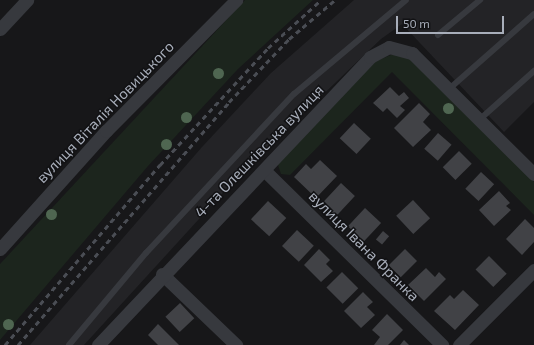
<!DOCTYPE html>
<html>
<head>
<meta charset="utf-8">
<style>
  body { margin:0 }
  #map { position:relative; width:534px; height:345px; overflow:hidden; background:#171719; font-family:"Exo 2",sans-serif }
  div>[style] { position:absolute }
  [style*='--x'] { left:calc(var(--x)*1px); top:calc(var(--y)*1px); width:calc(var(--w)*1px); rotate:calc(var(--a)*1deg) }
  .built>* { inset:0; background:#232326 }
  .green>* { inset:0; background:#1c251d }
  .building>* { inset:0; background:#414246; transform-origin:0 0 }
  .lane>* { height:6px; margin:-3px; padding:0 3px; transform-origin:3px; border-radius:3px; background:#37393e }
  .street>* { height:13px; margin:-6.5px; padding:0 6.5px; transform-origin:6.5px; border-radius:6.5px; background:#37393e }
  .rail>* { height:3px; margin-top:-1.5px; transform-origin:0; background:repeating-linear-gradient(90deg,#4a4d54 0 5px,transparent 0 9px) }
  .trees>* { width:11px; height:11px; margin:-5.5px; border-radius:50%; background:#4f6651 }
  span { translate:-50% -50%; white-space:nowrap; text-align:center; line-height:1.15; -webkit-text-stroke:3px #121214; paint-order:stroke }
  .street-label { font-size:15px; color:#a8aeba }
  .scale { position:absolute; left:396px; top:16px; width:108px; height:18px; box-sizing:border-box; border:2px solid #a8aeba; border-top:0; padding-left:5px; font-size:12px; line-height:14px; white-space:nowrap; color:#a8aeba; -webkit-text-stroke:3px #121214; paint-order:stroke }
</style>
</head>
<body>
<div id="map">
  <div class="built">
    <i style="clip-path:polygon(354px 0,534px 0,534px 102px,504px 132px,402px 24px,381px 39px,241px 173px,84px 345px,30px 345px,202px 147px,271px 73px)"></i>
  </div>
  <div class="green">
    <i style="clip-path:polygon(245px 0,313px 0,238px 69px,148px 166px,0 340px,0 264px)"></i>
    <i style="clip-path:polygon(396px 53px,411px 60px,534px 182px,534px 215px,392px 72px,290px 175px,281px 174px,277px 162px,376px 61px)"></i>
  </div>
  <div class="building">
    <i style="clip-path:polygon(390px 87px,399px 96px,404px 92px,409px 98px,400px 106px,405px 110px,397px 118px,387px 108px,383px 112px,373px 103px)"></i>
    <i style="clip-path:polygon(419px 103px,430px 114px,423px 122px,431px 130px,413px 147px,394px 128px)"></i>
    <i style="left:354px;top:123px;width:23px;height:21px;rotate:43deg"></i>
    <i style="left:438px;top:133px;width:18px;height:21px;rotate:41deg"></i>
    <i style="left:459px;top:151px;width:18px;height:23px;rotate:45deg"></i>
    <i style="clip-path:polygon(320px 160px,337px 176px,316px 198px,294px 177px,306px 164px,311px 169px)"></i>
    <i style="left:481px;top:172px;width:18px;height:23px;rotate:43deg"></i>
    <i style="left:341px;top:183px;width:19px;height:28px;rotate:43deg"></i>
    <i style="clip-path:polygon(499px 191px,510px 203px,506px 206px,511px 210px,494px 226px,479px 210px)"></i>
    <i style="left:413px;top:200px;width:25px;height:23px;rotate:47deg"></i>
    <i style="left:268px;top:201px;width:25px;height:25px;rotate:43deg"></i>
    <i style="left:365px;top:208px;width:22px;height:25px;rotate:43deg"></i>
    <i style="clip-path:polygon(525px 219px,534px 228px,534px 242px,522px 255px,506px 239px)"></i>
    <i style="left:297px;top:230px;width:23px;height:22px;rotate:43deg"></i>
    <i style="left:383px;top:231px;width:8px;height:11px;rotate:40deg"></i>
    <i style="clip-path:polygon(319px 249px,330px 260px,326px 264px,333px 271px,321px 282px,304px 265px)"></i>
    <i style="left:405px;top:249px;width:17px;height:23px;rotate:45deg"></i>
    <i style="left:489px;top:256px;width:25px;height:19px;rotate:45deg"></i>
    <i style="clip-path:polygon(426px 268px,435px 277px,439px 272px,446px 279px,424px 301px,408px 285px)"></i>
    <i style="left:342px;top:272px;width:23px;height:22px;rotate:45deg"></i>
    <i style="clip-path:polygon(463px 290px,479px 305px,455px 330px,434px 311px,450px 295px,454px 299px)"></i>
    <i style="clip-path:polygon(363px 292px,373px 302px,367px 307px,375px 315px,361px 328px,344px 311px)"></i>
    <i style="left:180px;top:303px;width:21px;height:20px;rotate:47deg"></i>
    <i style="clip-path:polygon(387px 314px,403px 330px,388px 345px,374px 345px,380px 337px,372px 330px)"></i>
    <i style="clip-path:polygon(158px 324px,179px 345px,158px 345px,148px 335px)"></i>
    <i style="clip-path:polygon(404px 340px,409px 345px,400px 345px)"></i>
  </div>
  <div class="lane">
    <i style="--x:438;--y:35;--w:55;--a:-39.8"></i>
    <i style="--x:449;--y:89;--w:113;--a:-41.4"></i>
    <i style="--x:479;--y:120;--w:74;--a:-41.7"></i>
    <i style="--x:69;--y:345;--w:120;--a:-50.1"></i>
    <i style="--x:146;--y:253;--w:217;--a:-47.1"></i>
    <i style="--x:294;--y:94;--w:146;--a:-40"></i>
  </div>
  <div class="street">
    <i style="--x:0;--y:29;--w:40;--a:-47"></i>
    <i style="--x:264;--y:170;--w:250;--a:44.5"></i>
    <i style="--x:0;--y:249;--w:159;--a:-48.1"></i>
    <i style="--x:106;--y:131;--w:185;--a:-45.2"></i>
    <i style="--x:162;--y:274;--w:103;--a:43.8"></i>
    <i style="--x:98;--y:345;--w:396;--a:-46.6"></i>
    <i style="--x:370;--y:57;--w:21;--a:-28"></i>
    <i style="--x:389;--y:47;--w:24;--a:15"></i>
    <i style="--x:412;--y:53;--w:172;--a:44.8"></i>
    <i style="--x:459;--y:345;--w:106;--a:-45"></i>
  </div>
  <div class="rail">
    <i style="--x:5;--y:345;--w:238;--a:-49.3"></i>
    <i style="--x:160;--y:165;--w:159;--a:-47.3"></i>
    <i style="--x:268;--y:48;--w:72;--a:-42.2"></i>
    <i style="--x:18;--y:345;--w:322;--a:-49"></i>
    <i style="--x:229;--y:102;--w:87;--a:-46.4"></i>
    <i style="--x:289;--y:39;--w:60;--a:-40.3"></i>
  </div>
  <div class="trees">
    <i style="left:218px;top:73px"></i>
    <i style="left:448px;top:108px"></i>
    <i style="left:186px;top:117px"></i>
    <i style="left:166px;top:144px"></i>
    <i style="left:51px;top:214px"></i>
    <i style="left:8px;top:324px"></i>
  </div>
  <div class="street-label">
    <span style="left:105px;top:112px;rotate:-46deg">вулиця Віталія Новицького</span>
    <span style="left:259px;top:151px;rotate:-46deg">4-та Олешківська вулиця</span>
    <span style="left:364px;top:246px;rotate:45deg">вулиця Івана Франка</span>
  </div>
  <div class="scale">50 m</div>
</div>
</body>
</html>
